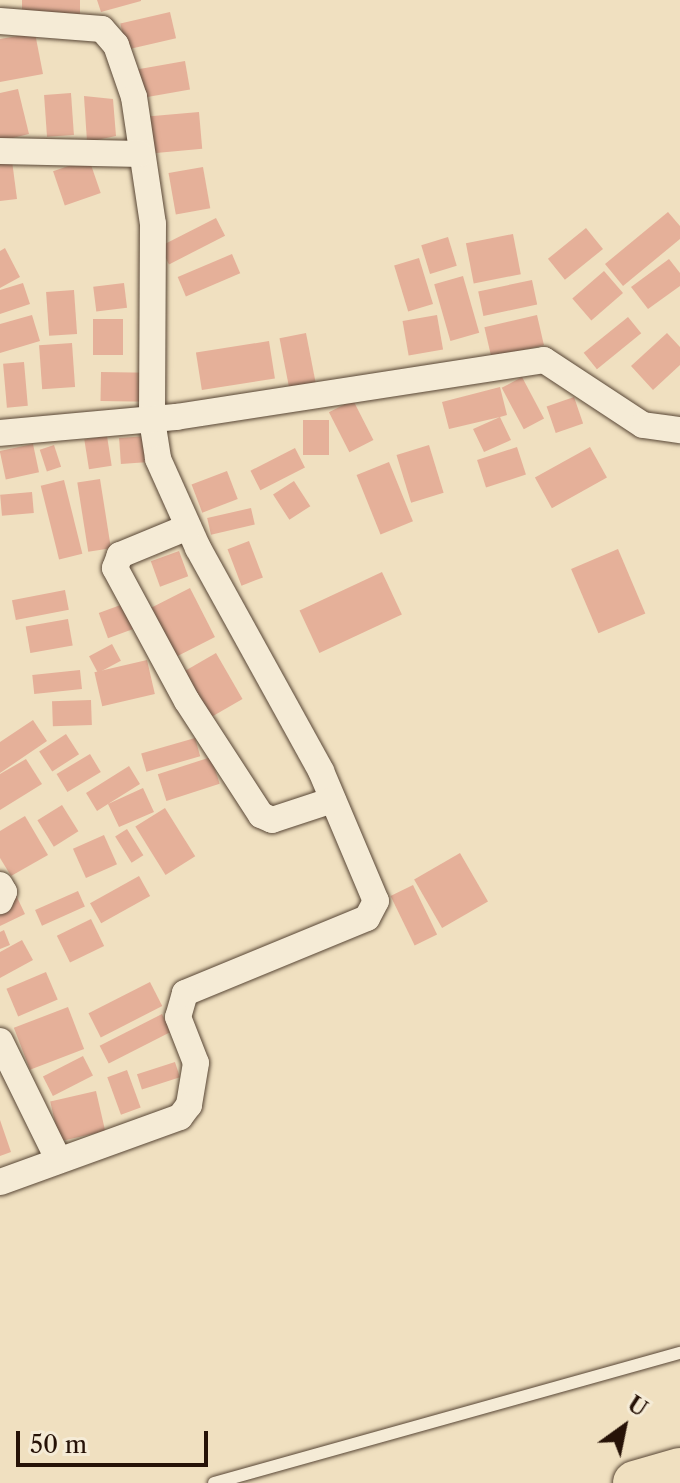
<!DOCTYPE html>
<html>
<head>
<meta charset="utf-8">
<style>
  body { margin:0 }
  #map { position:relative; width:680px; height:1483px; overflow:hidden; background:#f0e0c0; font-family:"Libre Caslon Text",serif }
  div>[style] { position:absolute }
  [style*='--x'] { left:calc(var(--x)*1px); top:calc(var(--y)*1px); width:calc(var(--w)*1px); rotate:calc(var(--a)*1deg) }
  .building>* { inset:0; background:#e5b099; transform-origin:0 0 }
  .roads { filter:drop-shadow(0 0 2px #584635) drop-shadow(0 0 2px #584635) }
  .lane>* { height:12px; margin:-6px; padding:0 6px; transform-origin:6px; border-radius:6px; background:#f5ebd6 }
  .street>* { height:26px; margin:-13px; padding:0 13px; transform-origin:13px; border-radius:13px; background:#f5ebd6 }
  .highway>* { height:44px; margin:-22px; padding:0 22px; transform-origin:22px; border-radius:22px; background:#f0e0c0 }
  span { translate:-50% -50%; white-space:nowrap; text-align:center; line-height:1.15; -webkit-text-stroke:6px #f5ebd6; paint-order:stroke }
  .north { position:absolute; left:584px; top:1387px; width:80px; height:80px; -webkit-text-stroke:6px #f5ebd6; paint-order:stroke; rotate:33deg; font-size:22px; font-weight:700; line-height:32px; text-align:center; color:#261207 }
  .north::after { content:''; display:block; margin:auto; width:28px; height:36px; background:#261207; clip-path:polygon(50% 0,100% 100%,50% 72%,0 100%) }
  .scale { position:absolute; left:16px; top:1431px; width:192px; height:36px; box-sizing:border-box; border:4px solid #261207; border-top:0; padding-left:10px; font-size:24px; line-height:28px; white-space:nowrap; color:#261207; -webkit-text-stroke:6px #f5ebd6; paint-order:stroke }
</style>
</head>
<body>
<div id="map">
  <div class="building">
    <i style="left:22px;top:0;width:58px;height:15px"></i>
    <i style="clip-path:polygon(97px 0,141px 0,141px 1px,101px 12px)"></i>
    <i style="left:170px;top:12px;width:27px;height:51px;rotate:77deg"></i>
    <i style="clip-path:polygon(35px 33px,43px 74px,0 82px,0 39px)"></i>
    <i style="left:185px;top:61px;width:29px;height:49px;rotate:80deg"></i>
    <i style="clip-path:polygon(18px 89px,29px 134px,0 141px,0 93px)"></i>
    <i style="left:71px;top:93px;width:42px;height:27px;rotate:86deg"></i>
    <i style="clip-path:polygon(84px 96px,113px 99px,116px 136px,87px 142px)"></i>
    <i style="left:199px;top:112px;width:37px;height:49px;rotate:85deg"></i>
    <i style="clip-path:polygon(11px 153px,17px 199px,0 201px,0 154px)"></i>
    <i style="left:89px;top:159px;width:36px;height:38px;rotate:71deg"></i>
    <i style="left:203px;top:167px;width:42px;height:35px;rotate:80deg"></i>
    <i style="clip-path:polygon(668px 212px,680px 226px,680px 239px,623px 286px,605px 264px)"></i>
    <i style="left:216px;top:218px;width:20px;height:63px;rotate:63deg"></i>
    <i style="left:586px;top:228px;width:27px;height:49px;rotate:51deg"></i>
    <i style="left:513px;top:234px;width:41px;height:48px;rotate:79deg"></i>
    <i style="left:448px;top:237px;width:30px;height:28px;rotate:73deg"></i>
    <i style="clip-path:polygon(5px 248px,20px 277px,0 288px,0 251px)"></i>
    <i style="left:232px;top:254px;width:21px;height:59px;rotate:67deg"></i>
    <i style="left:419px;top:258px;width:48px;height:26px;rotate:73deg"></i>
    <i style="clip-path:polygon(669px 259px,680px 273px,680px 286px,648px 309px,631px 287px)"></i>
    <i style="left:604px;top:271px;width:29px;height:42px;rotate:49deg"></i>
    <i style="left:463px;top:276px;width:59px;height:30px;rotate:74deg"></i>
    <i style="left:532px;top:280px;width:25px;height:55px;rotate:78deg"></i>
    <i style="clip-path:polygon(23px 283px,30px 304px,0 314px,0 290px)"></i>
    <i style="left:124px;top:283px;width:25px;height:31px;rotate:83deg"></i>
    <i style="left:74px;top:290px;width:44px;height:28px;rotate:86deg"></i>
    <i style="clip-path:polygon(32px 315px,40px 341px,0 353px,0 324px)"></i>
    <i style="left:437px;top:315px;width:35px;height:35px;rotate:80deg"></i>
    <i style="left:537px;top:315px;width:31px;height:54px;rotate:77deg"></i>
    <i style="left:628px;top:317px;width:21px;height:57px;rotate:51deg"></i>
    <i style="left:93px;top:319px;width:30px;height:36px"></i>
    <i style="left:306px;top:333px;width:54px;height:27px;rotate:79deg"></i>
    <i style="clip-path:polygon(667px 333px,680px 347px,680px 365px,653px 390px,631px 366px)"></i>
    <i style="left:269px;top:341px;width:38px;height:74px;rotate:81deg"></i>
    <i style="left:72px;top:343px;width:44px;height:33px;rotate:86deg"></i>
    <i style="left:24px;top:362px;width:44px;height:21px;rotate:85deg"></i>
    <i style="left:101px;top:372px;width:48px;height:29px;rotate:1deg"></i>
    <i style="left:522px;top:377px;width:47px;height:23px;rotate:62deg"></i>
    <i style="clip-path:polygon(500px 387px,507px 415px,500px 417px,511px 440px,484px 452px,473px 429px,500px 417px,449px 429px,442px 402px)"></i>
    <i style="left:574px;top:397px;width:28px;height:29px;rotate:71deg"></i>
    <i style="left:353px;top:400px;width:45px;height:27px;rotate:63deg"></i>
    <i style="left:303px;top:420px;width:26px;height:35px"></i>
    <i style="left:107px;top:436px;width:30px;height:23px;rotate:81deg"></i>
    <i style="left:147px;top:436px;width:26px;height:28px;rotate:86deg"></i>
    <i style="left:33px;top:444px;width:29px;height:34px;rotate:78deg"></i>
    <i style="left:54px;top:445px;width:23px;height:15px;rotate:72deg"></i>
    <i style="left:429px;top:445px;width:50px;height:34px;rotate:73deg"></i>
    <i style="left:517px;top:447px;width:29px;height:42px;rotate:72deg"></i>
    <i style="left:590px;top:447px;width:35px;height:63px;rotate:61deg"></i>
    <i style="left:295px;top:448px;width:22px;height:50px;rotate:63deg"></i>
    <i style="left:389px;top:462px;width:64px;height:35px;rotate:68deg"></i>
    <i style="left:227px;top:471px;width:30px;height:38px;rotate:69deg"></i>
    <i style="left:100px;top:479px;width:70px;height:23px;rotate:81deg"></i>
    <i style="left:64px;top:480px;width:76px;height:24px;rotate:76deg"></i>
    <i style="left:294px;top:481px;width:30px;height:25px;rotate:57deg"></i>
    <i style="left:32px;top:492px;width:21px;height:32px;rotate:85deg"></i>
    <i style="left:251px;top:508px;width:17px;height:45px;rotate:77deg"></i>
    <i style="left:249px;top:541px;width:39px;height:23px;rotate:69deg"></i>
    <i style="left:618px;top:549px;width:70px;height:51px;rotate:67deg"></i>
    <i style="left:179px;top:551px;width:27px;height:30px;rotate:70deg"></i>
    <i style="left:382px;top:572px;width:47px;height:91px;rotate:65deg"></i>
    <i style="left:190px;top:588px;width:55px;height:43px;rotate:63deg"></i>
    <i style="left:65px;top:590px;width:20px;height:54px;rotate:79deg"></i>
    <i style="left:126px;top:603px;width:27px;height:29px;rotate:70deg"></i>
    <i style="left:68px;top:619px;width:27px;height:43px;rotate:80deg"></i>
    <i style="left:112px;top:644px;width:19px;height:26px;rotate:62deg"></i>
    <i style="left:216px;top:653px;width:53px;height:39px;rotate:60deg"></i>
    <i style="left:147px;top:660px;width:35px;height:54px;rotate:77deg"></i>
    <i style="left:80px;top:670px;width:19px;height:48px;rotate:84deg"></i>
    <i style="left:91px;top:700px;width:25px;height:39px;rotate:88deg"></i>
    <i style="clip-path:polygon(33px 720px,47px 741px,0 773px,0 742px)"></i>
    <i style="left:66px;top:734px;width:24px;height:32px;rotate:57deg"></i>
    <i style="left:195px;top:738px;width:19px;height:56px;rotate:74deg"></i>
    <i style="left:90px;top:754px;width:21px;height:39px;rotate:59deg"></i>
    <i style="left:211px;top:757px;width:28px;height:56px;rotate:72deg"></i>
    <i style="clip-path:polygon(26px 759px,42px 784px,0 810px,0 774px)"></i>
    <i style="clip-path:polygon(129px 766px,140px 784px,108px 804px,143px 788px,154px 812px,119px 827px,108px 804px,97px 811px,86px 793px)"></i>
    <i style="left:62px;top:805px;width:31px;height:29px;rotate:58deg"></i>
    <i style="left:165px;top:808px;width:57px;height:35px;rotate:58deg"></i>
    <i style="clip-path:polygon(25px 816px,48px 855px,11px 876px,0 858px,0 831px)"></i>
    <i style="left:127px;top:829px;width:31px;height:14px;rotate:58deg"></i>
    <i style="left:104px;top:835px;width:32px;height:34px;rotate:66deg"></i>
    <i style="left:460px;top:853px;width:56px;height:53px;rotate:60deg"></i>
    <i style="left:139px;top:876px;width:23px;height:56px;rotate:61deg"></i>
    <i style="left:413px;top:885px;width:55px;height:25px;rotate:64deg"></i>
    <i style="left:78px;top:891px;width:17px;height:47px;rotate:66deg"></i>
    <i style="clip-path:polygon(15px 893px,25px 914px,0 926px,0 903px)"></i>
    <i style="left:91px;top:919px;width:30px;height:38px;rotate:64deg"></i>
    <i style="clip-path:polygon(4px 930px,10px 945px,0 949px,0 932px)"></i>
    <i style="clip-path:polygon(22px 940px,33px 960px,0 978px,0 952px)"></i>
    <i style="left:46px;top:972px;width:30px;height:43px;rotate:67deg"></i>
    <i style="left:150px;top:982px;width:27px;height:69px;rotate:63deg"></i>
    <i style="left:68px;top:1007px;width:45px;height:58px;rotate:69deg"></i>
    <i style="left:162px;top:1014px;width:20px;height:70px;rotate:63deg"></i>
    <i style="left:83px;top:1056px;width:22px;height:45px;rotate:63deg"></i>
    <i style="left:175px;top:1062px;width:16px;height:40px;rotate:72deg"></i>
    <i style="left:127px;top:1070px;width:40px;height:21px;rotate:70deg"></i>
    <i style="left:96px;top:1091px;width:41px;height:47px;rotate:77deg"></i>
    <i style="clip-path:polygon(0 1120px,11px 1152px,0 1156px)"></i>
  </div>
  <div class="roads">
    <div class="lane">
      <i style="--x:214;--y:1483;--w:484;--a:-15.6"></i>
    </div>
    <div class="street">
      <i style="--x:0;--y:21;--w:102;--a:4.5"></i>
      <i style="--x:102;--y:29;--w:21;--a:49"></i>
      <i style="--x:116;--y:45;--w:55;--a:70.9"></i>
      <i style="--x:134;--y:97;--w:128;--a:81.5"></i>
      <i style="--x:153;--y:224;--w:196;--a:90.3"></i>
      <i style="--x:152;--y:420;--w:39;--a:81"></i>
      <i style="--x:158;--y:459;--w:98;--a:65.8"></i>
      <i style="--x:198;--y:548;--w:255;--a:61.1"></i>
      <i style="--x:321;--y:771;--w:141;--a:67.1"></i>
      <i style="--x:376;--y:901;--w:19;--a:118"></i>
      <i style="--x:367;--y:918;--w:197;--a:157.6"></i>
      <i style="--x:185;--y:993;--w:25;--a:106"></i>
      <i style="--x:178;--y:1017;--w:49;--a:68.6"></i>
      <i style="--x:196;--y:1063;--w:43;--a:99.5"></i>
      <i style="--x:189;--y:1105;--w:15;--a:127"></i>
      <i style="--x:180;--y:1117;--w:191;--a:160.1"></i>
      <i style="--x:0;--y:151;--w:140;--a:1.2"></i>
      <i style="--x:0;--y:433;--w:177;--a:-5.2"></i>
      <i style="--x:176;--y:417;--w:372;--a:-8.8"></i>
      <i style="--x:544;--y:360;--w:118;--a:33.3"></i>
      <i style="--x:643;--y:425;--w:37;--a:8"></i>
      <i style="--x:188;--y:527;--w:74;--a:157.6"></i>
      <i style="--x:120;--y:555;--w:14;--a:111"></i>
      <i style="--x:115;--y:568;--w:151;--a:61.6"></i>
      <i style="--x:187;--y:701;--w:136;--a:57"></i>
      <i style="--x:261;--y:815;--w:12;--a:24"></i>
      <i style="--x:272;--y:820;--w:64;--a:-18.2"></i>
      <i style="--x:0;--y:885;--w:8;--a:60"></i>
      <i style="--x:4;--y:892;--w:10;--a:114"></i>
      <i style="--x:0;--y:1041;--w:131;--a:63.8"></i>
    </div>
    <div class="highway">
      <i style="--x:635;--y:1483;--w:47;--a:-16.1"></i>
    </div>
  </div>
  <div class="north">U</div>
  <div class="scale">50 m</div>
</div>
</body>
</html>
